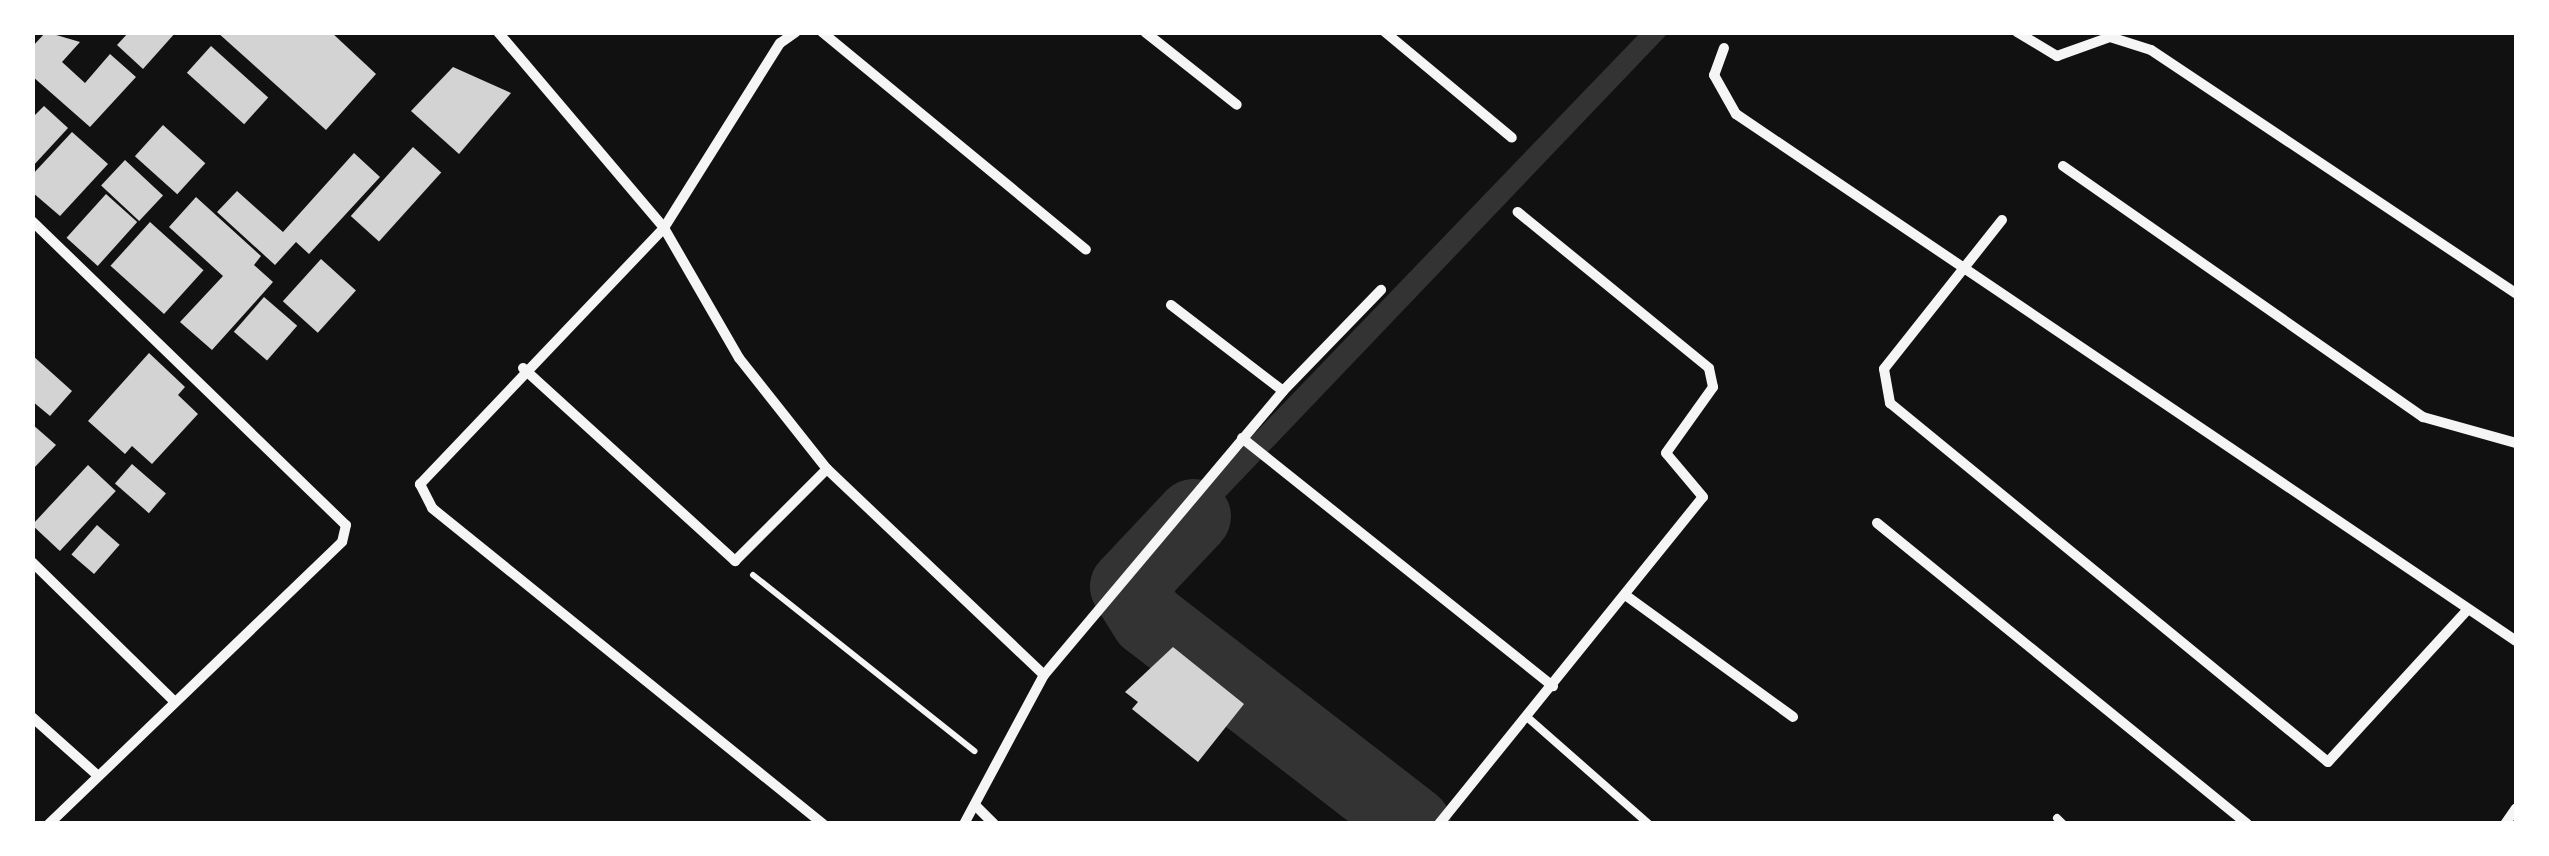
<!DOCTYPE html>
<html>
<head>
<meta charset="utf-8">
<style>
  body { margin:0 }
  #map { position:relative; width:2549px; height:856px; overflow:hidden; background:#111; font-family:"Asap Condensed",sans-serif }
  div>[style] { position:absolute }
  [style*='--x'] { left:calc(var(--x)*1px); top:calc(var(--y)*1px); width:calc(var(--w)*1px); rotate:calc(var(--a)*1deg) }
  .water>* { inset:0; background:#333 }
  .river>* { height:75px; margin:-37.5px; padding:0 37.5px; transform-origin:37.5px; border-radius:37.5px; background:#333 }
  .building>* { inset:0; background:#d3d3d3; transform-origin:0 0 }
  .path>* { height:6px; margin:-3px; padding:0 3px; transform-origin:3px; border-radius:3px; background:#f5f5f5 }
  .service>* { height:8px; margin:-4px; padding:0 4px; transform-origin:4px; border-radius:4px; background:#f5f5f5 }
  .minor>* { height:10px; margin:-5px; padding:0 5px; transform-origin:5px; border-radius:5px; background:#f5f5f5 }
  span { translate:-50% -50%; white-space:nowrap; text-align:center; line-height:1.15; -webkit-text-stroke:8px #fff; paint-order:stroke }
  .frame { position:absolute; inset:0; border:35px solid #fff; pointer-events:none }
</style>
</head>
<body>
<div id="map">
  <div class="water">
    <i style="clip-path:polygon(1640px 33px,1668px 33px,1115px 612px,1108px 603px,1254px 434px)"></i>
  </div>
  <div class="river">
    <i style="--x:1193;--y:516;--w:96;--a:133.3"></i>
    <i style="--x:1127;--y:586;--w:39;--a:58"></i>
    <i style="--x:1148;--y:619;--w:335;--a:37.7"></i>
  </div>
  <div class="building">
    <i style="clip-path:polygon(46px 32px,80px 42px,62px 62px,85px 83px,110px 54px,136px 77px,90px 127px,32px 76px,32px 47px)"></i>
    <i style="clip-path:polygon(129px 32px,176px 32px,143px 69px,117px 45px)"></i>
    <i style="clip-path:polygon(217px 32px,331px 32px,376px 74px,326px 130px)"></i>
    <i style="left:211px;top:46px;width:77px;height:36px;rotate:42deg"></i>
    <i style="clip-path:polygon(453px 67px,511px 93px,459px 154px,411px 111px)"></i>
    <i style="clip-path:polygon(44px 106px,68px 128px,32px 167px,32px 118px)"></i>
    <i style="left:163px;top:125px;width:57px;height:42px;rotate:42deg"></i>
    <i style="clip-path:polygon(72px 132px,108px 164px,60px 216px,32px 192px,32px 175px)"></i>
    <i style="left:413px;top:147px;width:38px;height:93px;rotate:42deg"></i>
    <i style="clip-path:polygon(354px 153px,380px 177px,309px 254px,296px 242px,275px 265px,217px 212px,237px 191px,283px 232px)"></i>
    <i style="left:125px;top:160px;width:52px;height:35px;rotate:43deg"></i>
    <i style="left:106px;top:194px;width:42px;height:59px;rotate:42deg"></i>
    <i style="clip-path:polygon(196px 197px,261px 256px,254px 265px,273px 282px,212px 350px,180px 322px,223px 276px,169px 227px)"></i>
    <i style="left:150px;top:222px;width:72px;height:59px;rotate:42deg"></i>
    <i style="left:321px;top:259px;width:47px;height:57px;rotate:42deg"></i>
    <i style="left:264px;top:297px;width:44px;height:46px;rotate:41deg"></i>
    <i style="clip-path:polygon(149px 353px,185px 387px,178px 395px,198px 414px,152px 464px,132px 446px,125px 454px,88px 421px)"></i>
    <i style="clip-path:polygon(32px 355px,72px 391px,50px 416px,32px 401px)"></i>
    <i style="clip-path:polygon(32px 424px,56px 445px,32px 470px)"></i>
    <i style="left:132px;top:464px;width:45px;height:26px;rotate:41deg"></i>
    <i style="left:88px;top:465px;width:38px;height:82px;rotate:43deg"></i>
    <i style="left:97px;top:525px;width:30px;height:39px;rotate:41deg"></i>
    <i style="clip-path:polygon(1173px 647px,1244px 704px,1198px 762px,1132px 709px,1138px 702px,1125px 692px)"></i>
  </div>
  <div class="path">
    <i style="--x:753;--y:575;--w:283;--a:38.5"></i>
  </div>
  <div class="service">
    <i style="--x:1527;--y:717;--w:162;--a:41.3"></i>
    <i style="--x:2057;--y:818;--w:8;--a:45"></i>
  </div>
  <div class="minor">
    <i style="--x:498;--y:32;--w:257;--a:49.7"></i>
    <i style="--x:664;--y:228;--w:150;--a:60"></i>
    <i style="--x:739;--y:358;--w:142;--a:51.6"></i>
    <i style="--x:827;--y:469;--w:299;--a:43.5"></i>
    <i style="--x:796;--y:32;--w:19;--a:145"></i>
    <i style="--x:780;--y:43;--w:218;--a:122.1"></i>
    <i style="--x:664;--y:228;--w:354;--a:133.6"></i>
    <i style="--x:420;--y:484;--w:27;--a:63"></i>
    <i style="--x:432;--y:508;--w:503;--a:38.94"></i>
    <i style="--x:822;--y:32;--w:342;--a:39.5"></i>
    <i style="--x:1145;--y:32;--w:117;--a:38.4"></i>
    <i style="--x:1385;--y:32;--w:165;--a:39.8"></i>
    <i style="--x:2017;--y:32;--w:47;--a:31"></i>
    <i style="--x:2057;--y:56;--w:56;--a:-19.7"></i>
    <i style="--x:2110;--y:37;--w:43;--a:17.6"></i>
    <i style="--x:2151;--y:50;--w:438;--a:33.7"></i>
    <i style="--x:1724;--y:48;--w:29;--a:110"></i>
    <i style="--x:1714;--y:75;--w:45;--a:60.6"></i>
    <i style="--x:1736;--y:114;--w:941;--a:34.04"></i>
    <i style="--x:2063;--y:166;--w:439;--a:34.9"></i>
    <i style="--x:2423;--y:417;--w:97;--a:15.6"></i>
    <i style="--x:2002;--y:220;--w:190;--a:128.4"></i>
    <i style="--x:1884;--y:369;--w:35;--a:80"></i>
    <i style="--x:1890;--y:403;--w:566;--a:39.34"></i>
    <i style="--x:2328;--y:762;--w:207;--a:-47.5"></i>
    <i style="--x:32;--y:221;--w:437;--a:44.1"></i>
    <i style="--x:346;--y:525;--w:17;--a:103"></i>
    <i style="--x:342;--y:542;--w:407;--a:136.1"></i>
    <i style="--x:1171;--y:305;--w:141;--a:37.5"></i>
    <i style="--x:523;--y:368;--w:287;--a:42.3"></i>
    <i style="--x:735;--y:561;--w:130;--a:-45"></i>
    <i style="--x:1242;--y:438;--w:398;--a:38.6"></i>
    <i style="--x:1877;--y:523;--w:477;--a:39.1"></i>
    <i style="--x:32;--y:562;--w:199;--a:44.4"></i>
    <i style="--x:1628;--y:597;--w:204;--a:36"></i>
    <i style="--x:32;--y:717;--w:87;--a:41.7"></i>
    <i style="--x:975;--y:805;--w:27;--a:45"></i>
    <i style="--x:964;--y:824;--w:169;--a:-61.8"></i>
    <i style="--x:1044;--y:675;--w:371;--a:-49.9"></i>
    <i style="--x:1283;--y:391;--w:141;--a:-45.9"></i>
    <i style="--x:1439;--y:824;--w:420;--a:-51.1"></i>
    <i style="--x:1703;--y:497;--w:57;--a:-130.1"></i>
    <i style="--x:1666;--y:453;--w:81;--a:-54.5"></i>
    <i style="--x:1713;--y:387;--w:19;--a:-102"></i>
    <i style="--x:1709;--y:368;--w:247;--a:-140.8"></i>
    <i style="--x:2505;--y:824;--w:19;--a:-55"></i>
  </div>
  <div class="frame"></div>
</div>
</body>
</html>
